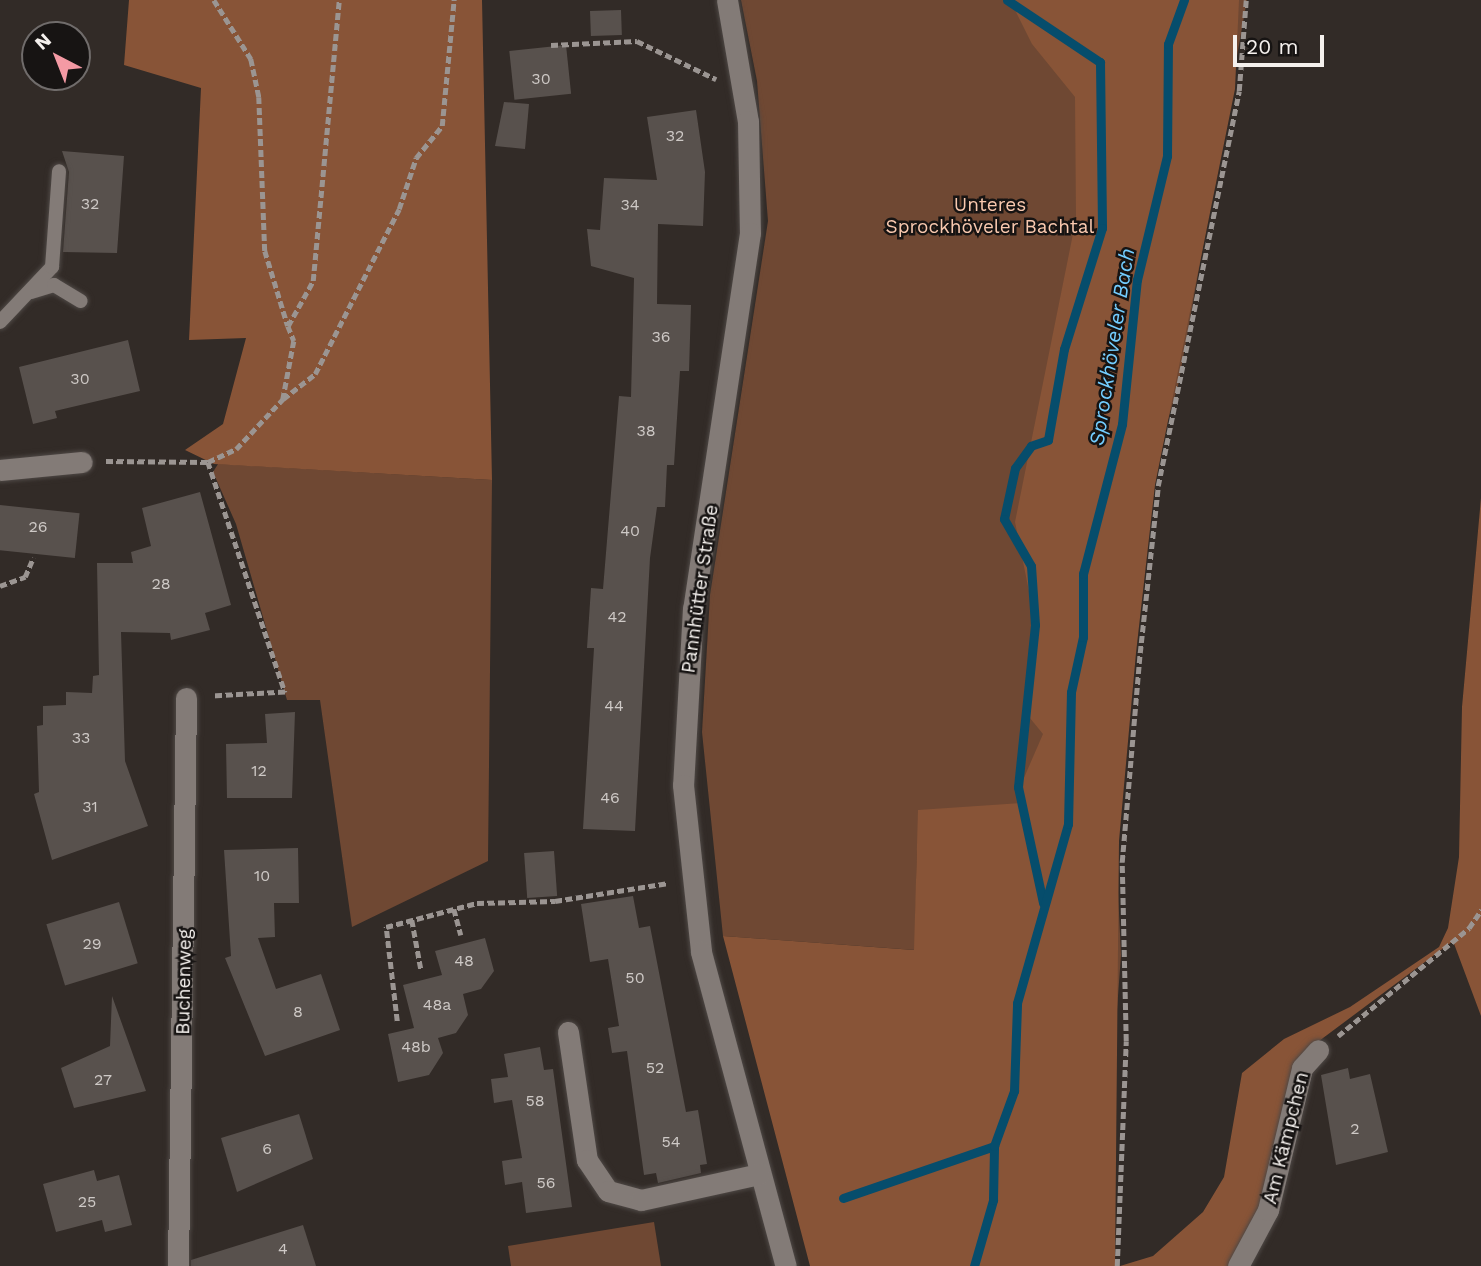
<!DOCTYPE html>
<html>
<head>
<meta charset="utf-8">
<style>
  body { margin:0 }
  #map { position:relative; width:1481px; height:1266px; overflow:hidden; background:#322b27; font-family:"Work Sans",sans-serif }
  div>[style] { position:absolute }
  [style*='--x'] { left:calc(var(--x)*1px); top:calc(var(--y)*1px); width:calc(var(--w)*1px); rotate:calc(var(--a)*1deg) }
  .green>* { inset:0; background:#6f4833 }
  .forest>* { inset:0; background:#885437 }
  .stream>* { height:9px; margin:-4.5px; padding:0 4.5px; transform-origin:4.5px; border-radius:4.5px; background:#064d6c }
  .building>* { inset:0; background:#58514d; transform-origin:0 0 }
  .path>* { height:4.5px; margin-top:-2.25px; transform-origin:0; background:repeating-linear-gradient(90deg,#9b9592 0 7px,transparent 0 10.5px) }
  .roads { filter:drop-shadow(0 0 2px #4e4845) drop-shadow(0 0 2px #4e4845) }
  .lane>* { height:14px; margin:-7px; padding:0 7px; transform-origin:7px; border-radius:7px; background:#837b77 }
  .street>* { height:21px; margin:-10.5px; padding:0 10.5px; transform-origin:10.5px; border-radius:10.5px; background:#837b77 }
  span { translate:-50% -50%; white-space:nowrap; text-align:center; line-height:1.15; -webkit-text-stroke:5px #171413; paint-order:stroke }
  .number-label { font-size:16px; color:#cec9c6 }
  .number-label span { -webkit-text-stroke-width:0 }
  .park-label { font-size:19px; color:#fac9af }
  .street-label { font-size:19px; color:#f5f1ee }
  .water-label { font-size:21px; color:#73cdff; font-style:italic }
  .north { position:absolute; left:21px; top:21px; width:70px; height:70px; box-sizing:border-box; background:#171413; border:2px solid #706c6b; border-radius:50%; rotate:318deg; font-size:19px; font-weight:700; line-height:28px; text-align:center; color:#f5f1ee }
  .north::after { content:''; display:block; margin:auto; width:24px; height:32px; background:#f49aa4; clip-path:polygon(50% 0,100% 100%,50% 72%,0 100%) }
  .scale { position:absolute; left:1233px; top:35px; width:91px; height:32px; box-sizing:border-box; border:4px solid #f5f1ee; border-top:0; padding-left:9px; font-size:21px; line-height:24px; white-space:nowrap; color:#f5f1ee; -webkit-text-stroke:5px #171413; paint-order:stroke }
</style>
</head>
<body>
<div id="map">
  <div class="green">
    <i style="clip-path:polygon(741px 0,1247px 0,1178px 386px,1145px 496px,1115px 829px,1121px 955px,1102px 1215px,923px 970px,917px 849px,915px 950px,723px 936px,702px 732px,710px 595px,768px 221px,757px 81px)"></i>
    <i style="clip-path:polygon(218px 464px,492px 480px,488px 861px,352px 927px,320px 700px,287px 700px,236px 524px,213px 472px)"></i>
    <i style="clip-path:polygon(654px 1222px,661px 1266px,511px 1266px,508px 1246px)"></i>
  </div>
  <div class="forest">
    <i style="clip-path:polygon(129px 0,482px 0,492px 480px,214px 464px,185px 450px,223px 424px,246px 338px,189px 340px,201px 88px,124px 65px)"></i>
    <i style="clip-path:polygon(1010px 0,1239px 0,1235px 89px,1155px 485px,1136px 653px,1119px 841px,1115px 1266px,810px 1266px,723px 936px,914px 950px,918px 810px,1020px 803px,1020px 787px,1043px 734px,1025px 712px,1036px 626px,1015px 522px,1076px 219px,1075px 97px,1032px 44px)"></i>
    <i style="clip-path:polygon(1481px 498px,1481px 1016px,1453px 941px,1311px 1047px,1263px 1211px,1230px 1266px,1120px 1266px,1153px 1256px,1203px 1212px,1224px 1177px,1242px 1073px,1284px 1039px,1350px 1007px,1439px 947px,1448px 928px,1459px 857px,1462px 707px)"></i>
  </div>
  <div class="stream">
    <i style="--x:1007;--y:0;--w:112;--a:33.7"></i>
    <i style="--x:1100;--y:62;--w:166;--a:89.3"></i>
    <i style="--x:1102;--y:228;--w:127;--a:107.4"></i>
    <i style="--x:1064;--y:349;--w:92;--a:100"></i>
    <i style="--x:1048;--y:440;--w:18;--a:161"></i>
    <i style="--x:1031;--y:446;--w:27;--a:126"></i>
    <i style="--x:1015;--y:468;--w:52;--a:102.2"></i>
    <i style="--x:1004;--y:519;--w:54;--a:60.1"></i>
    <i style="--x:1031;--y:566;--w:59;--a:86.1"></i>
    <i style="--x:1035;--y:625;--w:163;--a:96"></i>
    <i style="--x:1018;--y:787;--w:119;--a:77.8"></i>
    <i style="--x:843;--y:1198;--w:160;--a:-19"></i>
    <i style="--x:974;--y:1266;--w:69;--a:-73.9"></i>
    <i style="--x:993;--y:1200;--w:54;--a:-88.9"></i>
    <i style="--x:994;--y:1146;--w:59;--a:-70"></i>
    <i style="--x:1014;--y:1091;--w:88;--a:-88"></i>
    <i style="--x:1017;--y:1003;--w:186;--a:-74.1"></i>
    <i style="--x:1068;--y:824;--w:132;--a:-88.7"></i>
    <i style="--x:1071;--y:692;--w:56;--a:-77.7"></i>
    <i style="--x:1083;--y:637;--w:63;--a:-90"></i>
    <i style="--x:1083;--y:574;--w:155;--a:-75.4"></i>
    <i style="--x:1122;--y:424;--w:145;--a:-84.1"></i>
    <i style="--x:1137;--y:280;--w:128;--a:-76.4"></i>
    <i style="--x:1167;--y:156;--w:112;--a:-89.5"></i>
    <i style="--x:1168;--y:44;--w:47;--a:-70"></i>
  </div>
  <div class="building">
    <i style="left:621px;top:10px;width:25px;height:31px;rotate:88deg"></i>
    <i style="left:566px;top:45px;width:49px;height:57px;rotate:84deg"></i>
    <i style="clip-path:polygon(504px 102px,529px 104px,525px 149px,495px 146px)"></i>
    <i style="clip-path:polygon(696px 110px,705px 172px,703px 226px,658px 224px,657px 304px,691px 305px,689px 371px,680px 371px,674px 465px,667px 465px,665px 507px,657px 507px,650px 558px,635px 831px,583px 829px,594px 648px,587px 648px,591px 588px,603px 589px,619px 396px,631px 397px,634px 278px,591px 266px,587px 229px,600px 230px,604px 178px,657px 180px,647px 117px)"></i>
    <i style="clip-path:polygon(62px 151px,124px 156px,117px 253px,63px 252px,69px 172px)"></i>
    <i style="clip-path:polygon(128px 340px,140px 391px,55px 411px,57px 418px,33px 424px,19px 367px)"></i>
    <i style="clip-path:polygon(200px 492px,231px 605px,205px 613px,210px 630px,171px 640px,170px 633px,121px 632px,125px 761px,148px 826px,52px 860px,34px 794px,39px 792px,37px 726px,43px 725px,43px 706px,66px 705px,66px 692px,92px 693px,93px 676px,99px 675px,97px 563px,133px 563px,131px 552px,151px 546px,142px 508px)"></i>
    <i style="left:0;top:505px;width:80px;height:45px;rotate:6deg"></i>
    <i style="clip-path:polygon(295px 712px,292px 798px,227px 798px,226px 744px,267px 743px,265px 714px)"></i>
    <i style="clip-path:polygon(298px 848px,299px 903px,274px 903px,275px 937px,258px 938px,276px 989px,321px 974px,340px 1030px,265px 1056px,225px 958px,231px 956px,224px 850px)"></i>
    <i style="left:554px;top:851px;width:45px;height:30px;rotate:86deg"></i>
    <i style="clip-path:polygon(633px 896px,639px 928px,650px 926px,686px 1112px,698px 1110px,707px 1164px,700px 1165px,701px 1173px,658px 1183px,656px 1173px,644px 1175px,627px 1051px,612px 1053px,608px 1028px,619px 1026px,608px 959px,590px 962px,581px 904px)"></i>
    <i style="left:119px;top:902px;width:64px;height:76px;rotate:73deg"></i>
    <i style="clip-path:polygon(485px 938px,494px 971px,481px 989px,463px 994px,468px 1015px,456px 1033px,438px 1038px,443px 1053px,429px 1075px,398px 1082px,388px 1034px,414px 1028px,403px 985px,442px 975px,435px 951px)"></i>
    <i style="clip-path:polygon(112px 996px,146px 1091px,74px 1108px,61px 1068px,110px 1046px)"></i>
    <i style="clip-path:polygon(540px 1047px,544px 1070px,553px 1069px,572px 1207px,526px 1213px,522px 1182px,505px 1185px,502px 1161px,522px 1158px,512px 1100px,494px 1103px,491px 1079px,508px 1077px,504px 1054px)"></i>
    <i style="clip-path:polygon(1348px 1068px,1350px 1079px,1370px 1074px,1388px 1152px,1336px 1165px,1321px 1075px)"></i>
    <i style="clip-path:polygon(299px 1114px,313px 1159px,237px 1192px,221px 1138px)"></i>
    <i style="clip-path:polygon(94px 1170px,97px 1181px,119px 1175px,132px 1225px,105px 1232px,102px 1220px,56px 1232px,43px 1184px)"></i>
    <i style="clip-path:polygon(303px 1225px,316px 1266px,191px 1266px,191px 1260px)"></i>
  </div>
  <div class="path">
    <i style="--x:214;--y:0;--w:70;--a:57.9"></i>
    <i style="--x:251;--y:59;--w:39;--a:78"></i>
    <i style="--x:259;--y:97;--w:154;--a:87.8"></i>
    <i style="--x:265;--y:251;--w:78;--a:73"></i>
    <i style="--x:288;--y:326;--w:51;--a:-60.9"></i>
    <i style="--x:313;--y:281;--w:282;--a:-84.7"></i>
    <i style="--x:551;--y:45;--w:86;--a:-2.7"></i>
    <i style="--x:637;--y:41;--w:88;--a:25.7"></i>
    <i style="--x:288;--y:326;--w:16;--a:68"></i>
    <i style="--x:294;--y:341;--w:59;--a:100.7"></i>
    <i style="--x:283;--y:399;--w:41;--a:-38"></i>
    <i style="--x:315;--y:374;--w:185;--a:-63"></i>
    <i style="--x:399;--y:209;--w:54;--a:-71.6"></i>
    <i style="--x:416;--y:158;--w:41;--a:-50.9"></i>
    <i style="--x:442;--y:126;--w:127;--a:-84.6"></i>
    <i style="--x:106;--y:461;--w:102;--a:0.6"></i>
    <i style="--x:208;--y:462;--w:243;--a:71.5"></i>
    <i style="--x:285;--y:692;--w:73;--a:176.9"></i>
    <i style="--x:208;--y:462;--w:31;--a:-25"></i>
    <i style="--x:236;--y:449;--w:69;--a:-46.8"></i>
    <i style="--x:0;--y:586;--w:27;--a:-20"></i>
    <i style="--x:25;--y:577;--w:21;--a:-67"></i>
    <i style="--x:454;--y:909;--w:27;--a:75"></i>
    <i style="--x:412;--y:920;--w:50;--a:79.6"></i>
    <i style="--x:397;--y:1021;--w:95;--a:-96.7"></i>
    <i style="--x:386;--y:927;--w:94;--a:-14.8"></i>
    <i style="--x:477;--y:903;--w:78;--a:-1.5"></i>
    <i style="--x:555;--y:901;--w:115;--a:-9"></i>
    <i style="--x:1338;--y:1036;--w:170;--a:-39.5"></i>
    <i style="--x:1469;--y:928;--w:22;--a:-56"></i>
    <i style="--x:1117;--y:1266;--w:225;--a:-87.7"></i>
    <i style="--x:1126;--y:1041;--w:179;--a:-91.3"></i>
    <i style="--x:1122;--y:862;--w:210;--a:-85.1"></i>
    <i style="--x:1140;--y:653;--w:168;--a:-83.8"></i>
    <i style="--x:1158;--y:486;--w:403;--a:-78.4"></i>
    <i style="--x:1239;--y:91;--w:91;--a:-85.6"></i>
  </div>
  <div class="roads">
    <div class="lane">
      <i style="--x:31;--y:292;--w:24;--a:-17"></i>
      <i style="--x:54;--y:285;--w:31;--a:31"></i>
      <i style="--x:0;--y:322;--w:76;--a:-46.6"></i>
      <i style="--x:52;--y:267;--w:96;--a:-85.8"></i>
    </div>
    <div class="street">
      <i style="--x:727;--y:0;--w:123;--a:80.2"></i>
      <i style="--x:748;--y:121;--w:112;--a:89"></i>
      <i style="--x:750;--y:233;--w:379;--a:98.6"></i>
      <i style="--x:693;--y:608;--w:177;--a:93.2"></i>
      <i style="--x:683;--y:785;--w:168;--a:83.8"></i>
      <i style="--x:701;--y:952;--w:325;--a:74.9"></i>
      <i style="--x:0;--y:470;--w:82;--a:-5.6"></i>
      <i style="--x:568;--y:1032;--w:129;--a:81.6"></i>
      <i style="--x:587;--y:1160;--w:37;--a:56"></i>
      <i style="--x:608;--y:1191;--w:34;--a:15"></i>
      <i style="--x:641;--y:1200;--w:121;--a:-12.4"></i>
      <i style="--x:178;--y:1266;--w:568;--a:-89.19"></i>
      <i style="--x:1238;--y:1266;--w:64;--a:-61.8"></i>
      <i style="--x:1268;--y:1210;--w:146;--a:-76.5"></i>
      <i style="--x:1302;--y:1068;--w:24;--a:-48"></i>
    </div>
  </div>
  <div class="number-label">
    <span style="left:541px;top:79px">30</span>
    <span style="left:675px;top:136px">32</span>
    <span style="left:90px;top:204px">32</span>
    <span style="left:630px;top:205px">34</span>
    <span style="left:661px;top:337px">36</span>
    <span style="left:80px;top:379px">30</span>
    <span style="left:646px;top:431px">38</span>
    <span style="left:38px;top:527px">26</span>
    <span style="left:630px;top:531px">40</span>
    <span style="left:161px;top:584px">28</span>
    <span style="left:617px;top:617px">42</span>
    <span style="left:614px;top:706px">44</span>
    <span style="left:81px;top:738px">33</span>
    <span style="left:259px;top:771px">12</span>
    <span style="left:610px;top:798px">46</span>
    <span style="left:90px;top:807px">31</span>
    <span style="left:262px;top:876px">10</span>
    <span style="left:92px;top:944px">29</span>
    <span style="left:464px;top:961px">48</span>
    <span style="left:635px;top:978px">50</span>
    <span style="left:437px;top:1005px">48a</span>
    <span style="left:298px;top:1012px">8</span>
    <span style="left:416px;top:1047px">48b</span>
    <span style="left:655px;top:1068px">52</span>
    <span style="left:103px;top:1080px">27</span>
    <span style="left:535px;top:1101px">58</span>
    <span style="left:1355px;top:1129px">2</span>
    <span style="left:671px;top:1142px">54</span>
    <span style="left:267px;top:1149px">6</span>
    <span style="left:546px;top:1183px">56</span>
    <span style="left:87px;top:1202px">25</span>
    <span style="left:283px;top:1249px">4</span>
  </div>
  <div class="park-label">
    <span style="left:990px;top:216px">Unteres<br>Sprockhöveler Bachtal</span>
  </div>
  <div class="street-label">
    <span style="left:700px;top:589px;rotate:-82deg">Pannhütter Straße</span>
    <span style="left:184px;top:982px;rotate:-89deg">Buchenweg</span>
    <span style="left:1286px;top:1138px;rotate:-76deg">Am Kämpchen</span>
  </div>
  <div class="water-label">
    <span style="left:1112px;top:347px;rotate:-81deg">Sprockhöveler Bach</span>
  </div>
  <div class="north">N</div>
  <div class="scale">20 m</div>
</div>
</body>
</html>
